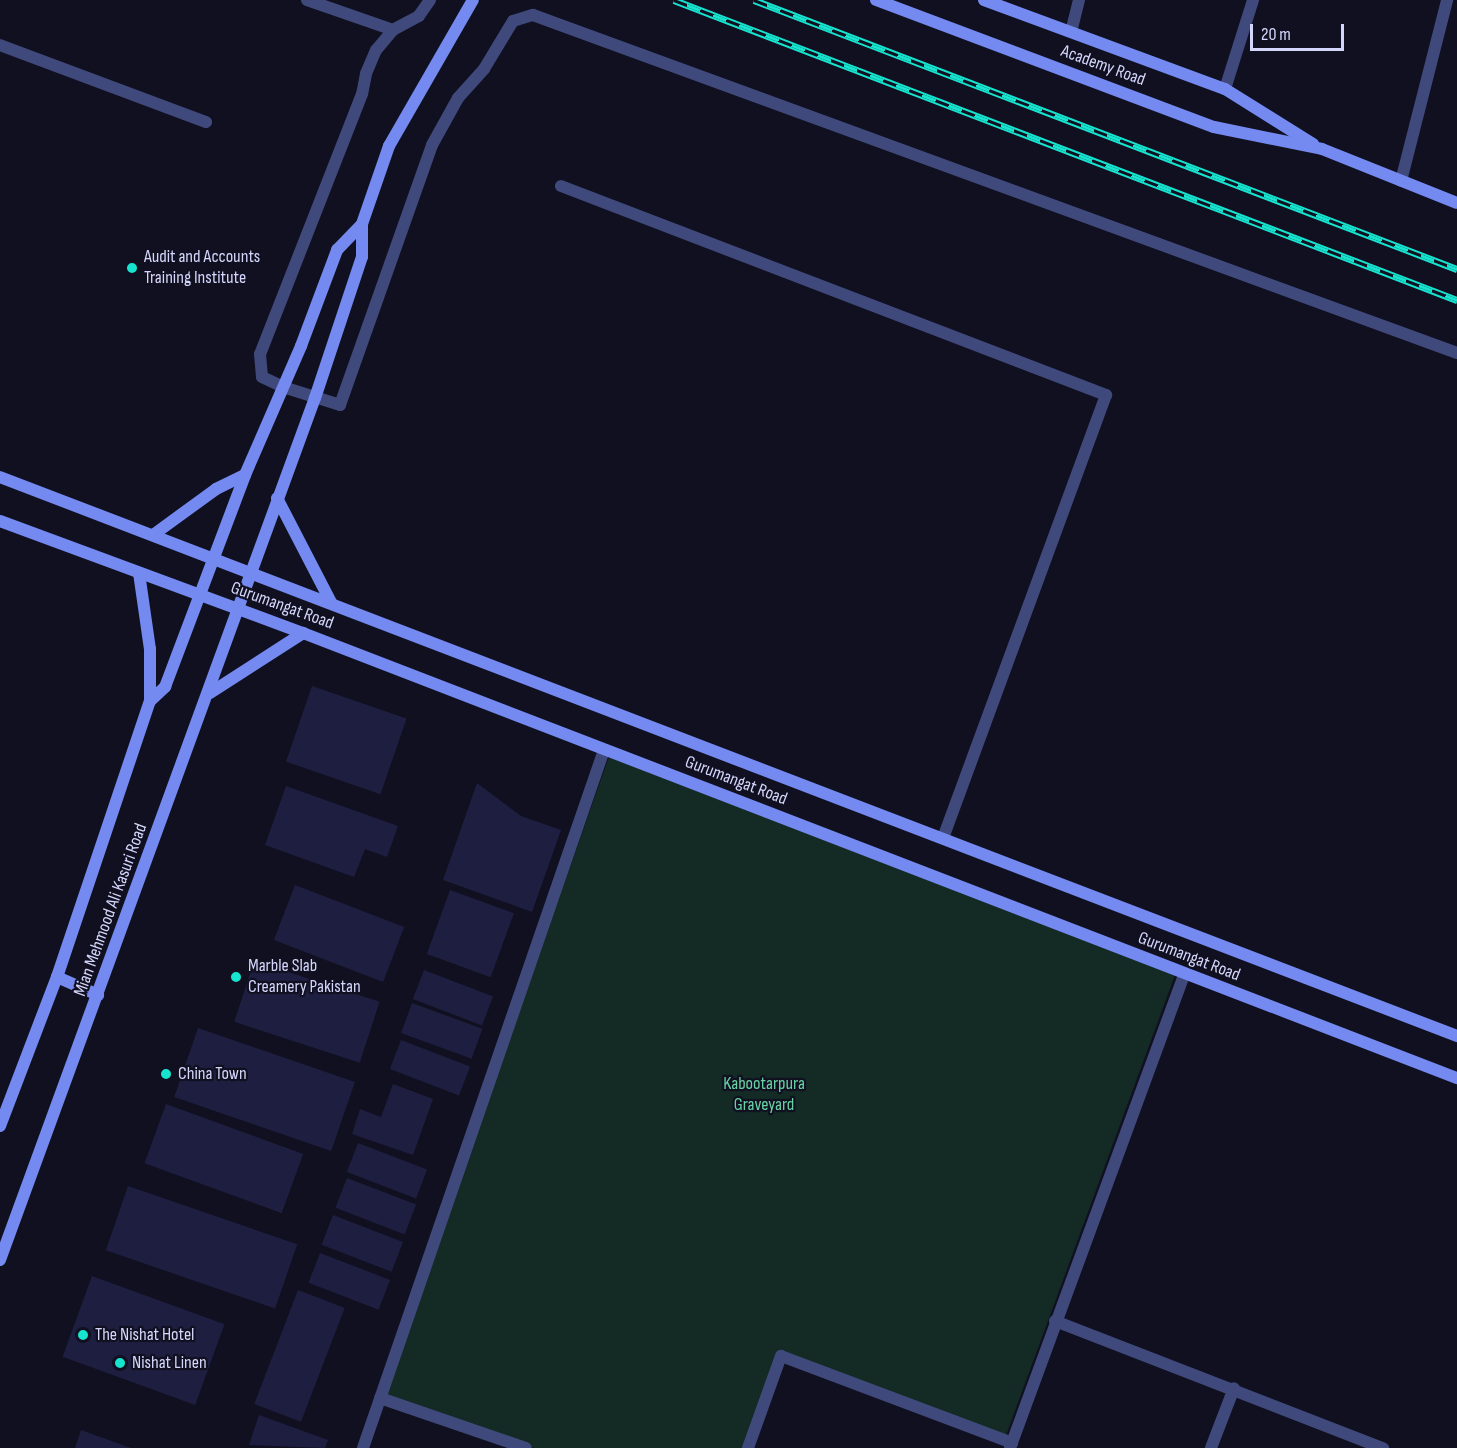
<!DOCTYPE html>
<html>
<head>
<meta charset="utf-8">
<style>
  body { margin:0 }
  #map { position:relative; width:1457px; height:1448px; overflow:hidden; background:#101021; font-family:"Sofia Sans Condensed",sans-serif }
  div>[style] { position:absolute }
  [style*='--x'] { left:calc(var(--x)*1px); top:calc(var(--y)*1px); width:calc(var(--w)*1px); rotate:calc(var(--a)*1deg) }
  .green>* { inset:0; background:#132a25 }
  .building>* { inset:0; background:#1e1e40; transform-origin:0 0 }
  .lane>* { height:12px; margin:-6px; padding:0 6px; transform-origin:6px; border-radius:6px; background:#3f497b }
  .street>* { height:12px; margin:-6px; padding:0 6px; transform-origin:6px; border-radius:6px; background:#3f497b }
  .secondary>* { height:12px; margin:-6px; padding:0 6px; transform-origin:6px; border-radius:6px; background:#748af1 }
  .rail>* { height:7px; margin-top:-3.5px; transform-origin:0; background:repeating-linear-gradient(90deg,#101021 0 14px,#17e4cf 0 28px); box-sizing:border-box; border-block:2px solid #17e4cf }
  .dots>* { width:16px; height:16px; translate:-50% -50%; box-sizing:border-box; border:3px solid #101021; border-radius:50% }
  span { translate:-50% -50%; white-space:nowrap; text-align:center; line-height:1.15; -webkit-text-stroke:4.5px #101021; paint-order:stroke }
  .street-label { font-size:18px; color:#d4d7fb }
  .poi-label { font-size:18px; color:#d4d7fb }
  .left { translate:0 -50%; text-align:left }
  .park-label { font-size:18px; color:#67d3a3 }
  .scale { position:absolute; left:1250px; top:24px; width:94px; height:27px; box-sizing:border-box; border:3px solid #d4d7fb; border-top:0; padding-left:8px; font-size:18px; line-height:21px; white-space:nowrap; color:#d4d7fb; -webkit-text-stroke:4px #101021; paint-order:stroke }
</style>
</head>
<body>
<div id="map">
  <div class="green">
    <i style="clip-path:polygon(609px 757px,1175px 975px,1005px 1438px,781px 1356px,748px 1448px,534px 1448px,383px 1394px)"></i>
  </div>
  <div class="building">
    <i style="left:312px;top:686px;width:100px;height:80px;rotate:19deg"></i>
    <i style="clip-path:polygon(477px 783px,521px 816px,561px 830px,532px 912px,443px 880px)"></i>
    <i style="clip-path:polygon(286px 786px,398px 826px,387px 857px,365px 849px,354px 877px,265px 845px)"></i>
    <i style="left:295px;top:885px;width:117px;height:59px;rotate:21deg"></i>
    <i style="left:450px;top:890px;width:68px;height:68px;rotate:20deg"></i>
    <i style="left:254px;top:961px;width:132px;height:64px;rotate:18deg"></i>
    <i style="left:424px;top:970px;width:74px;height:31px;rotate:21deg"></i>
    <i style="left:412px;top:1003px;width:75px;height:32px;rotate:20deg"></i>
    <i style="left:198px;top:1028px;width:166px;height:73px;rotate:19deg"></i>
    <i style="left:401px;top:1040px;width:74px;height:31px;rotate:21deg"></i>
    <i style="clip-path:polygon(393px 1084px,433px 1099px,413px 1155px,352px 1134px,360px 1109px,381px 1117px)"></i>
    <i style="left:166px;top:1104px;width:146px;height:63px;rotate:20deg"></i>
    <i style="left:358px;top:1143px;width:74px;height:31px;rotate:21deg"></i>
    <i style="left:347px;top:1178px;width:74px;height:32px;rotate:21deg"></i>
    <i style="left:128px;top:1186px;width:179px;height:68px;rotate:19deg"></i>
    <i style="left:333px;top:1215px;width:75px;height:32px;rotate:21deg"></i>
    <i style="left:320px;top:1253px;width:75px;height:32px;rotate:21deg"></i>
    <i style="left:92px;top:1276px;width:141px;height:86px;rotate:20deg"></i>
    <i style="left:298px;top:1290px;width:50px;height:122px;rotate:21deg"></i>
    <i style="clip-path:polygon(259px 1415px,328px 1440px,325px 1448px,249px 1445px)"></i>
    <i style="clip-path:polygon(81px 1430px,131px 1448px,75px 1448px)"></i>
  </div>
  <div class="lane">
    <i style="--x:0;--y:45;--w:220;--a:20.5"></i>
  </div>
  <div class="street">
    <i style="--x:307;--y:0;--w:91;--a:19.2"></i>
    <i style="--x:430;--y:0;--w:19;--a:125"></i>
    <i style="--x:419;--y:16;--w:30;--a:152"></i>
    <i style="--x:393;--y:30;--w:26;--a:130"></i>
    <i style="--x:376;--y:50;--w:26;--a:113"></i>
    <i style="--x:366;--y:74;--w:20;--a:101"></i>
    <i style="--x:362;--y:94;--w:279;--a:111.4"></i>
    <i style="--x:260;--y:354;--w:23;--a:85"></i>
    <i style="--x:262;--y:377;--w:23;--a:25"></i>
    <i style="--x:283;--y:387;--w:60;--a:17.5"></i>
    <i style="--x:340;--y:405;--w:276;--a:-70.5"></i>
    <i style="--x:432;--y:145;--w:54;--a:-61"></i>
    <i style="--x:458;--y:98;--w:39;--a:-48"></i>
    <i style="--x:484;--y:69;--w:56;--a:-58.9"></i>
    <i style="--x:513;--y:21;--w:21;--a:-17"></i>
    <i style="--x:533;--y:15;--w:984;--a:20.09"></i>
    <i style="--x:1071;--y:32;--w:33;--a:-76"></i>
    <i style="--x:1225;--y:89;--w:93;--a:-72.5"></i>
    <i style="--x:1401;--y:181;--w:187;--a:-75.7"></i>
    <i style="--x:561;--y:186;--w:584;--a:20.98"></i>
    <i style="--x:1106;--y:395;--w:470;--a:110.2"></i>
    <i style="--x:1055;--y:1321;--w:352;--a:21.2"></i>
    <i style="--x:380;--y:1398;--w:154;--a:18.9"></i>
    <i style="--x:363;--y:1448;--w:738;--a:-70.95"></i>
    <i style="--x:748;--y:1448;--w:98;--a:-70.3"></i>
    <i style="--x:781;--y:1356;--w:247;--a:20.6"></i>
    <i style="--x:1010;--y:1448;--w:504;--a:-69.8"></i>
    <i style="--x:1211;--y:1448;--w:64;--a:-69"></i>
  </div>
  <div class="secondary">
    <i style="--x:876;--y:0;--w:361;--a:20.6"></i>
    <i style="--x:1214;--y:127;--w:110;--a:11.5"></i>
    <i style="--x:1322;--y:149;--w:145;--a:21.8"></i>
    <i style="--x:984;--y:0;--w:257;--a:20.3"></i>
    <i style="--x:1225;--y:89;--w:104;--a:32"></i>
    <i style="--x:0;--y:477;--w:1561;--a:20.99"></i>
    <i style="--x:277;--y:498;--w:119;--a:62.6"></i>
    <i style="--x:0;--y:521;--w:323;--a:20.3"></i>
    <i style="--x:303;--y:633;--w:1237;--a:21.09"></i>
    <i style="--x:153;--y:535;--w:78;--a:-36.1"></i>
    <i style="--x:216;--y:489;--w:32;--a:-26"></i>
    <i style="--x:139;--y:573;--w:77;--a:81.8"></i>
    <i style="--x:150;--y:649;--w:52;--a:90"></i>
    <i style="--x:210;--y:693;--w:111;--a:-32.8"></i>
    <i style="--x:57;--y:977;--w:45;--a:23.7"></i>
    <i style="--x:0;--y:1126;--w:160;--a:-69.1"></i>
    <i style="--x:57;--y:977;--w:291;--a:-71.4"></i>
    <i style="--x:150;--y:701;--w:21;--a:-43"></i>
    <i style="--x:165;--y:687;--w:227;--a:-69.3"></i>
    <i style="--x:245;--y:475;--w:141;--a:-66.5"></i>
    <i style="--x:301;--y:346;--w:103;--a:-69.4"></i>
    <i style="--x:337;--y:250;--w:36;--a:-46"></i>
    <i style="--x:0;--y:1260;--w:918;--a:-69.93"></i>
    <i style="--x:315;--y:398;--w:149;--a:-71.6"></i>
    <i style="--x:362;--y:257;--w:33;--a:-90"></i>
    <i style="--x:362;--y:224;--w:83;--a:-70.9"></i>
    <i style="--x:389;--y:146;--w:168;--a:-60.1"></i>
  </div>
  <div class="rail">
    <i style="--x:674;--y:0;--w:839;--a:20.96"></i>
    <i style="--x:754;--y:0;--w:753;--a:20.94"></i>
  </div>
  <div class="dots">
    <i style="left:132px;top:268px;background:#17e4cf"></i>
    <i style="left:236px;top:977px;background:#17e4cf"></i>
    <i style="left:166px;top:1074px;background:#17e4cf"></i>
    <i style="left:83px;top:1335px;background:#17e4cf"></i>
    <i style="left:120px;top:1363px;background:#17e4cf"></i>
  </div>
  <div class="street-label">
    <span style="left:1103px;top:66px;rotate:20deg">Academy Road</span>
    <span style="left:282px;top:606px;rotate:20deg">Gurumangat Road</span>
    <span style="left:736px;top:781px;rotate:21deg">Gurumangat Road</span>
    <span style="left:111px;top:910px;rotate:-70deg">Mian Mehmood Ali Kasuri Road</span>
    <span style="left:1189px;top:957px;rotate:21deg">Gurumangat Road</span>
  </div>
  <div class="poi-label">
    <span class="left" style="left:144px;top:268px">Audit and Accounts<br>Training Institute</span>
    <span class="left" style="left:248px;top:977px">Marble Slab<br>Creamery Pakistan</span>
    <span class="left" style="left:178px;top:1074px">China Town</span>
    <span class="left" style="left:95px;top:1335px">The Nishat Hotel</span>
    <span class="left" style="left:132px;top:1363px">Nishat Linen</span>
  </div>
  <div class="park-label">
    <span style="left:764px;top:1095px">Kabootarpura<br>Graveyard</span>
  </div>
  <div class="scale">20 m</div>
</div>
</body>
</html>
